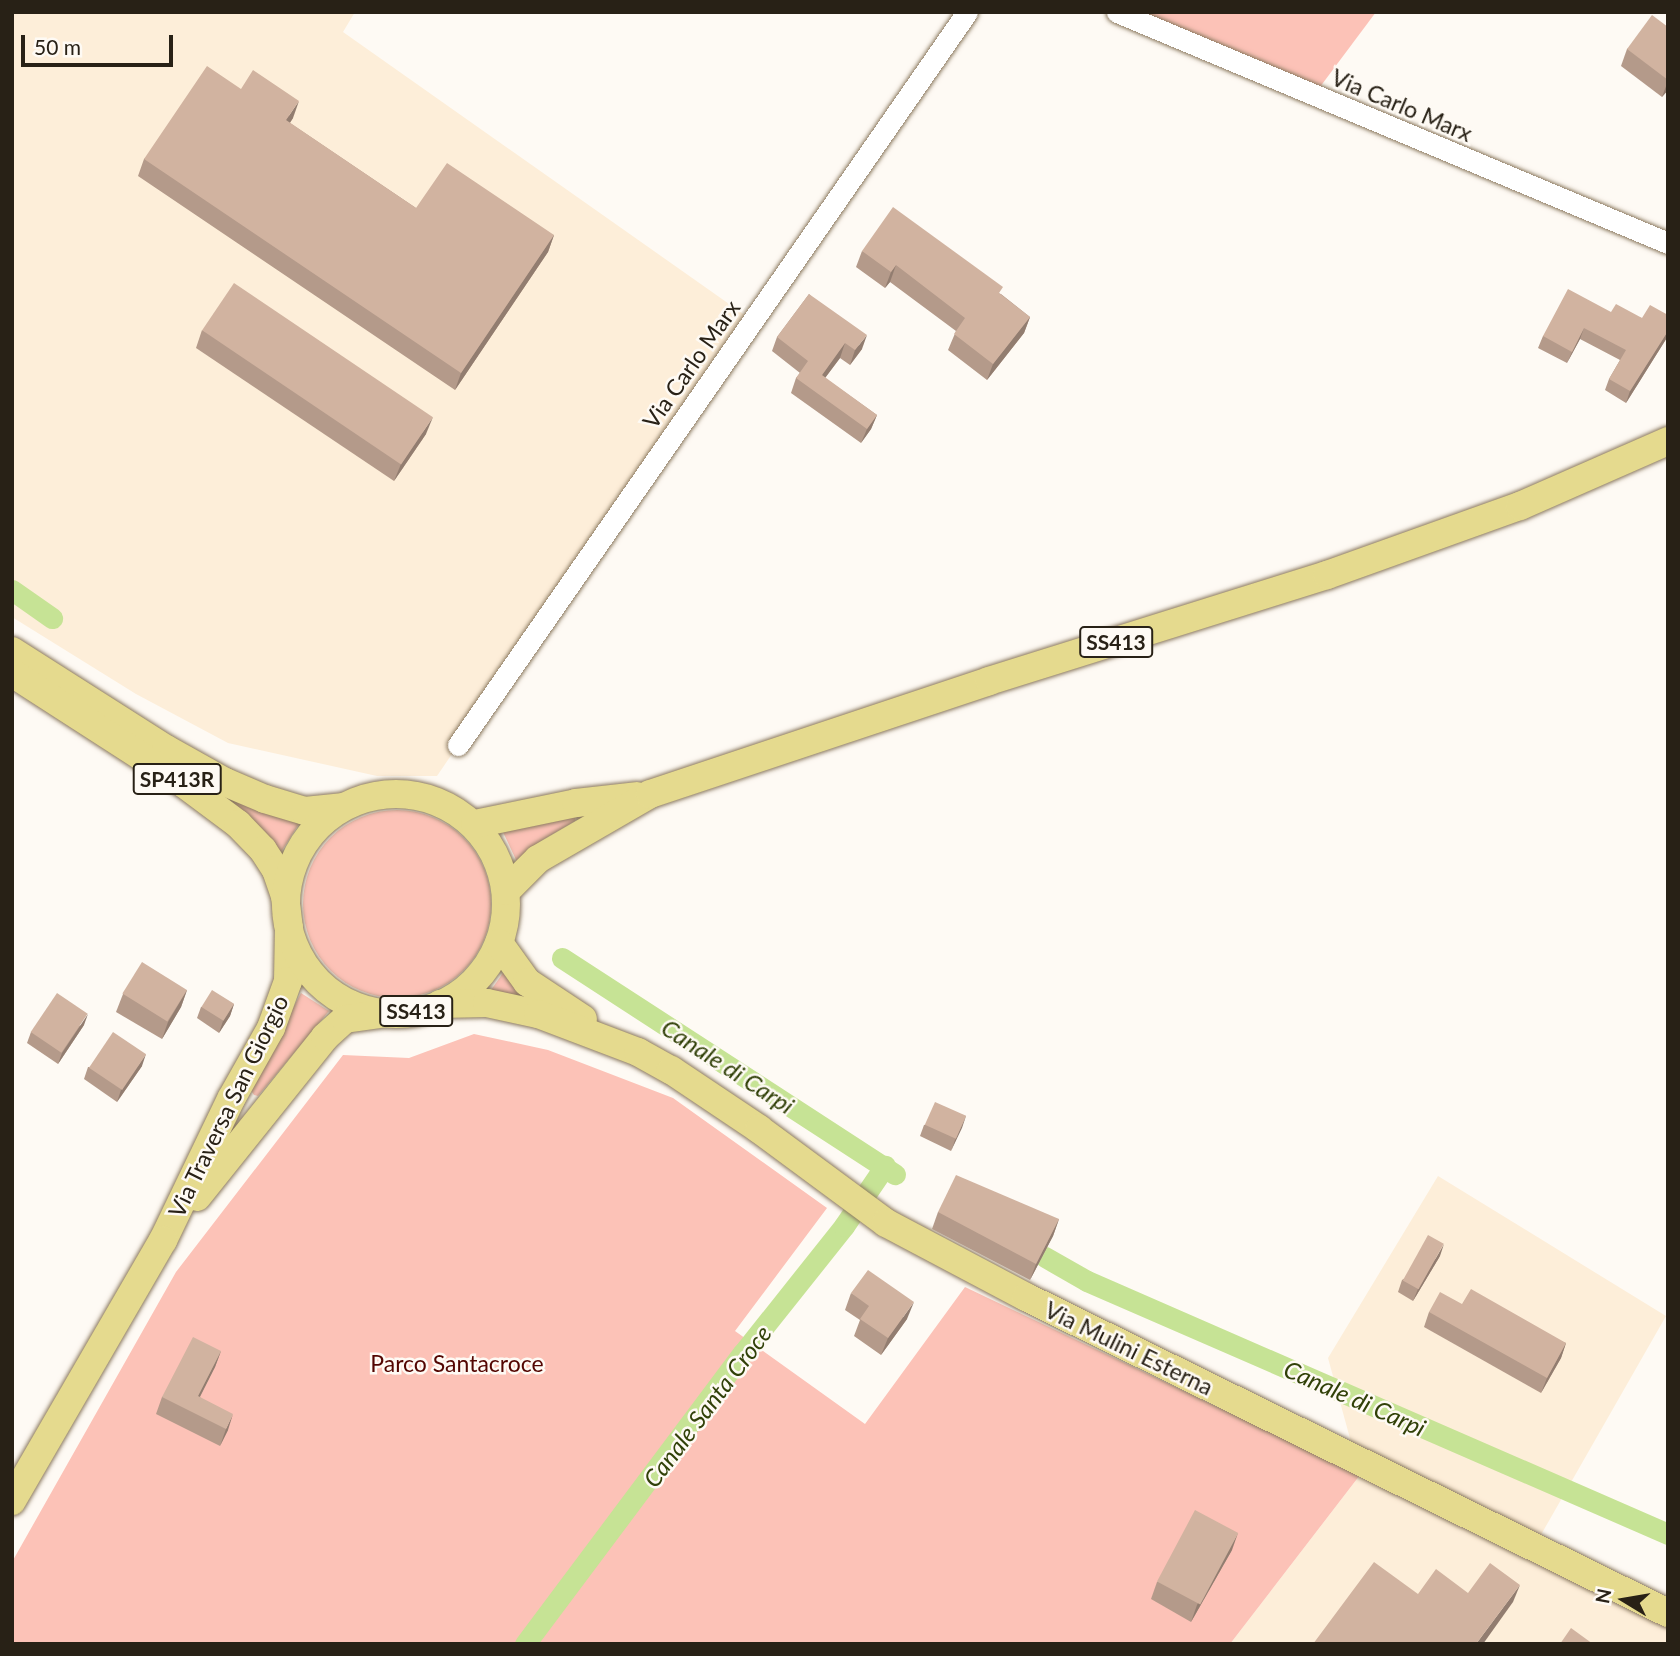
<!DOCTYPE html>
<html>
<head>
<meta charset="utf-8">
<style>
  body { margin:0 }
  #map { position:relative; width:1680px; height:1656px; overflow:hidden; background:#fefaf4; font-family:Lato,sans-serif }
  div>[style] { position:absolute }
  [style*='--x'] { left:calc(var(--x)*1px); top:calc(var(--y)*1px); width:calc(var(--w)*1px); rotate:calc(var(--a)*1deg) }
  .built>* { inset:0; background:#fdeed9 }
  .green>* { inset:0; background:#fcc2b7 }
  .round { border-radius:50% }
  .canal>* { height:21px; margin:-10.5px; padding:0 10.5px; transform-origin:10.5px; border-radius:10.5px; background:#c6e395 }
  .roads { filter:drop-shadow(0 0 2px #8c7a60) drop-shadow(0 0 2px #8c7a60) }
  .minor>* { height:21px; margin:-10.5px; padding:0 10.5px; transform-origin:10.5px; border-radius:10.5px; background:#fff }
  .major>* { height:28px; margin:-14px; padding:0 14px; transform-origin:14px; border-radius:14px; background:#e5da8e }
  .major>.ring { margin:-14px; padding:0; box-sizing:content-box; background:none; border:28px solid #e5da8e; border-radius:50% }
  .wall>* { inset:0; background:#b49a8a }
  .shaded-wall>* { inset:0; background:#927d70 }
  .building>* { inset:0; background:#d1b3a0; transform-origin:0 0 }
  span { translate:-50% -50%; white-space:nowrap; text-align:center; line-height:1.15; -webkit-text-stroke:5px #fefaf4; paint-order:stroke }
  .shield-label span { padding:2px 5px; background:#fefaf4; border:2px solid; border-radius:5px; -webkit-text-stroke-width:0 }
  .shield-label { font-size:21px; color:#282116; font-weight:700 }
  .street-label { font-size:23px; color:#282116 }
  .park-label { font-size:23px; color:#530501 }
  .water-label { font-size:24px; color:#314108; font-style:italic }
  .frame { position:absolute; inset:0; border:14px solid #282116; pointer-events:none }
  .north { position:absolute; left:1589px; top:1565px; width:70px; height:70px; -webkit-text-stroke:5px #fefaf4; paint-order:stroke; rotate:281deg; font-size:19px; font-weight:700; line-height:28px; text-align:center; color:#282116 }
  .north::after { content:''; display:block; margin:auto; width:24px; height:32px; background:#282116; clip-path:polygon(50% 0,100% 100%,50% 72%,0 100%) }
  .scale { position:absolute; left:21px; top:35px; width:152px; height:32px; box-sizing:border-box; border:4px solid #282116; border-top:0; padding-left:9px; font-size:21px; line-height:24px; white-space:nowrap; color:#282116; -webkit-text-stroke:5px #fefaf4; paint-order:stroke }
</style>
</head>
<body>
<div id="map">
  <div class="built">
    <i style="clip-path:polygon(12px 12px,355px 12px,343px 32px,749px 318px,437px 776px,377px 776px,228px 743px,136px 694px,12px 617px)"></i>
    <i style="clip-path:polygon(1438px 1176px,1666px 1316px,1530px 1554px,1668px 1621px,1668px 1644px,1230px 1644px,1360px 1475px,1328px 1358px)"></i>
  </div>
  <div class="green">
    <i style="clip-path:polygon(1108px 12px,1376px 12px,1311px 99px)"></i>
    <i style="clip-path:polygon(219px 788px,302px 819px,281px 852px,226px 800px)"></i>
    <i class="round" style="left:303px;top:810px;width:188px;height:188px"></i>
    <i style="clip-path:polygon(575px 816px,575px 821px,541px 841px,517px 862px,502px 830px)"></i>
    <i style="clip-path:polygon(505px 970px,520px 992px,521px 996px,491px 990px)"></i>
    <i style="clip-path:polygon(301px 993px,329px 1011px,258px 1096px,254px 1095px,250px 1089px)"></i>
    <i style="clip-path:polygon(474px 1034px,548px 1050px,673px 1098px,827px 1208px,735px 1331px,865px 1424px,965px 1287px,1360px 1475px,1230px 1644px,12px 1644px,12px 1562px,176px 1272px,343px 1055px,409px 1058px)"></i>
  </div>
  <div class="canal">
    <i style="--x:12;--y:590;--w:49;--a:35"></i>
    <i style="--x:562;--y:958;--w:397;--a:33"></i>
    <i style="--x:1045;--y:1257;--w:48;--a:29.7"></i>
    <i style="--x:1087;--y:1281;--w:634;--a:23.53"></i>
    <i style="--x:525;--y:1644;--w:364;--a:-53.2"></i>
    <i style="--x:743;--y:1353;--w:162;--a:-51.5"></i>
    <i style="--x:844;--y:1226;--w:73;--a:-55.7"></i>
  </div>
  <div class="roads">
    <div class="minor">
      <i style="--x:1117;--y:12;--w:597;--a:22.75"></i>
      <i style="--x:458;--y:745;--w:892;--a:-55.22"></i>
    </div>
    <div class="major">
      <i style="--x:12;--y:651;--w:183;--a:32.5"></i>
      <i style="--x:166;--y:749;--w:68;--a:29.2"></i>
      <i style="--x:225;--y:782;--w:43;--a:23"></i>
      <i style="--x:265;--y:799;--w:42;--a:16.7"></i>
      <i style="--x:305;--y:811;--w:37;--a:-6"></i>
      <i style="--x:12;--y:673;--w:203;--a:32.8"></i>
      <i style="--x:183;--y:783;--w:69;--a:36.7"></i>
      <i style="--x:238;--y:824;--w:36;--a:46"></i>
      <i style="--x:263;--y:850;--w:24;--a:57"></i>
      <i style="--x:276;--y:870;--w:28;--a:71"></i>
      <i style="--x:285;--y:896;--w:32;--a:83"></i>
      <i style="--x:289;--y:928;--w:53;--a:91.1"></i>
      <i style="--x:288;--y:981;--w:50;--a:109.9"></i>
      <i style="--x:271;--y:1028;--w:81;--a:119.4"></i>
      <i style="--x:231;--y:1099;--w:157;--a:115.7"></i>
      <i style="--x:163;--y:1240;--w:302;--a:120.1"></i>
      <i class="ring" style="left:286px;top:794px;width:192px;height:192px"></i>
      <i style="--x:475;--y:824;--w:103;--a:-11.7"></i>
      <i style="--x:576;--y:803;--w:61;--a:-6.5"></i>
      <i style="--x:506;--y:891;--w:45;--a:-45"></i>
      <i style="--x:538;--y:859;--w:129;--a:-30.1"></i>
      <i style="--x:650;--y:794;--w:357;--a:-18.4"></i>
      <i style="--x:989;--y:681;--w:354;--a:-17.4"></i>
      <i style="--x:1327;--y:575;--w:205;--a:-19.7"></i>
      <i style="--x:1520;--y:506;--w:162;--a:-23.7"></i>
      <i style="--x:499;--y:943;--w:48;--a:54.3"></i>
      <i style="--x:527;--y:982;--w:67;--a:33.5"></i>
      <i style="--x:440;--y:1004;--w:47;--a:-1.2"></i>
      <i style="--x:487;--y:1003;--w:52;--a:12.2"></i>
      <i style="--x:538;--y:1014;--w:107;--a:20.8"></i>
      <i style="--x:638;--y:1052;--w:38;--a:29"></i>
      <i style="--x:671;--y:1070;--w:106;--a:33.8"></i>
      <i style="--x:759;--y:1129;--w:158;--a:36.5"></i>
      <i style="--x:886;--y:1223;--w:158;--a:27.9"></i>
      <i style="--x:1026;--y:1297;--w:716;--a:26.21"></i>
      <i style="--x:197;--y:1197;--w:205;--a:-51.3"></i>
      <i style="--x:325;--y:1037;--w:27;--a:-42"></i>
      <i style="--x:345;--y:1019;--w:36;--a:-8"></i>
    </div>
  </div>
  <div class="wall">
    <i style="clip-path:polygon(1668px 27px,1668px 90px,1662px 97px,1621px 66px,1627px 49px)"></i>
    <i style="clip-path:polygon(241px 89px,293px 118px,290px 123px,416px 208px,554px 235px,548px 252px,455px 390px,138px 176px,144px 159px)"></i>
    <i style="clip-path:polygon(862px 251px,1001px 294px,1030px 317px,1024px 333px,987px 380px,948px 350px,956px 331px,890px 282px,885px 288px,856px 267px)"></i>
    <i style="clip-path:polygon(809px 294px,862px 349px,850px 365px,840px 358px,825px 378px,877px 415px,871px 429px,861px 443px,791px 393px,796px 378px,800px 373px,772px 351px,777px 337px)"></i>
    <i style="clip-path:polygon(1611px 312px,1642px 318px,1668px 315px,1668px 336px,1626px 403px,1605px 390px,1609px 379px,1620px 360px,1580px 339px,1567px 363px,1538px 348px,1543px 336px)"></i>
    <i style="clip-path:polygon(202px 330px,426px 434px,394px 481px,196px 348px)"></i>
    <i style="clip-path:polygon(187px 990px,181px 1007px,162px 1039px,116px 1012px,123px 994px)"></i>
    <i style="clip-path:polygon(234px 1004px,230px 1016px,219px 1033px,197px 1018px,201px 1007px)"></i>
    <i style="clip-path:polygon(84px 1025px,58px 1064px,27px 1043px,31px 1032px)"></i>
    <i style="clip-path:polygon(142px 1066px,117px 1102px,84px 1079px,88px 1067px)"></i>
    <i style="clip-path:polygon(966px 1116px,951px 1151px,920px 1136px,924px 1125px)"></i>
    <i style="clip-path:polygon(938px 1212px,1059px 1219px,1053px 1236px,1030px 1280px,932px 1229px)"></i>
    <i style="clip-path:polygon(1440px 1256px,1413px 1301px,1398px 1292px,1402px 1280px)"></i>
    <i style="clip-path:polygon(851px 1293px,907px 1319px,881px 1355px,854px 1336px,860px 1320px,845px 1310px)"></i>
    <i style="clip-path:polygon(1462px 1304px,1566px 1343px,1561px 1358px,1541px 1393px,1424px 1327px,1429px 1312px)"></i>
    <i style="clip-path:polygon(221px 1351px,215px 1367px,200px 1397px,228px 1430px,220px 1446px,156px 1414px,162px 1397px)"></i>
    <i style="clip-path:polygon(1232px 1550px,1191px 1622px,1151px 1599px,1157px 1582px)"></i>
  </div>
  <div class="shaded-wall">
    <i style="clip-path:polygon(1668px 81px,1668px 90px,1662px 97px)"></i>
    <i style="clip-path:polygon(299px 101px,293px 118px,280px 137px,286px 120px)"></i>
    <i style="clip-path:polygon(554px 235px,548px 252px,455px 390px,461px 373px)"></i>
    <i style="clip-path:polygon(896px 265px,890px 282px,885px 288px,891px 272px)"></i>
    <i style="clip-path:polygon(1030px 317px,1024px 333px,987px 380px,993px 364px)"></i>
    <i style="clip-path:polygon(1584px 328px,1580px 339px,1567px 363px,1572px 352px)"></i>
    <i style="clip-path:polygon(1668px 331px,1668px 336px,1626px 403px,1630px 391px)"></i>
    <i style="clip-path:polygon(867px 335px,862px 349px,850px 365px,855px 350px)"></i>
    <i style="clip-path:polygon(845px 343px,840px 358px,816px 390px,822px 375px)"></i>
    <i style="clip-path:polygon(877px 415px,871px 429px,861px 443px,867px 429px)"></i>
    <i style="clip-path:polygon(433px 417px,426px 434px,394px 481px,401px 464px)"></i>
    <i style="clip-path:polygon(187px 990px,181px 1007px,162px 1039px,168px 1022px)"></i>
    <i style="clip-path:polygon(234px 1004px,230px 1016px,219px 1033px,223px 1021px)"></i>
    <i style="clip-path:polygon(88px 1014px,84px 1025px,58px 1064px,62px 1053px)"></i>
    <i style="clip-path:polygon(146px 1054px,142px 1066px,117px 1102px,121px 1090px)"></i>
    <i style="clip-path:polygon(966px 1116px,962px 1128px,951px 1151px,955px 1140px)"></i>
    <i style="clip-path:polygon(1059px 1219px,1053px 1236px,1030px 1280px,1036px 1264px)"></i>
    <i style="clip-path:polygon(1444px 1244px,1440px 1256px,1413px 1301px,1418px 1289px)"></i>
    <i style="clip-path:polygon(914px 1302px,907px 1319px,881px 1355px,888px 1338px)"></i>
    <i style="clip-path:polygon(1566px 1343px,1561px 1358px,1541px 1393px,1547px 1378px)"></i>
    <i style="clip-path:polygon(221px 1351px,215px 1367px,192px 1412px,198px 1396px)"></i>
    <i style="clip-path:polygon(233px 1414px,228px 1430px,220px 1446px,226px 1429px)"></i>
    <i style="clip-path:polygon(1238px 1533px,1232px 1550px,1191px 1622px,1197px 1605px)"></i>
    <i style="clip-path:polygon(1520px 1585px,1513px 1602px,1483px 1644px,1476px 1644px)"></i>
  </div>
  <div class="building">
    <i style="clip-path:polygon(1652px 15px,1668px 27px,1668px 80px,1627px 49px)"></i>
    <i style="clip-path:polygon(207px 66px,241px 89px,253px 70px,299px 101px,286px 120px,416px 208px,447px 163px,554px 235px,461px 373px,144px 159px)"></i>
    <i style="clip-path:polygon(893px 207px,1003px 287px,999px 293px,1030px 317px,993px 364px,954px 334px,965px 318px,896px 265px,891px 272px,862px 251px)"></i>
    <i style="left:234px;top:283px;width:240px;height:57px;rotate:34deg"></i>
    <i style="clip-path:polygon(1568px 289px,1611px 312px,1616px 304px,1642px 318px,1650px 305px,1668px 315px,1668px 331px,1630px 391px,1609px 379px,1626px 350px,1584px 328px,1572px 352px,1543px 336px)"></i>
    <i style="clip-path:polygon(809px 294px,867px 335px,855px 350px,845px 343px,822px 375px,877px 415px,867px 429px,796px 378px,808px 361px,777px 337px)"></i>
    <i style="left:142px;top:962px;width:53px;height:37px;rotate:32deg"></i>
    <i style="left:212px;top:990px;width:26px;height:20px;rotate:32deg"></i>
    <i style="left:57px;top:993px;width:37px;height:47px;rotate:34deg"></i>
    <i style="left:113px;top:1032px;width:40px;height:43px;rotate:34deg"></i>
    <i style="left:935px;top:1102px;width:34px;height:25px;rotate:24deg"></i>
    <i style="clip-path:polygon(956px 1175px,1059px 1219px,1036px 1264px,938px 1212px)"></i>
    <i style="left:1428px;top:1235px;width:18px;height:52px;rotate:29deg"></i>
    <i style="clip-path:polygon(868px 1270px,914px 1302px,888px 1338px,860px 1319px,869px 1306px,851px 1293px)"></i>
    <i style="clip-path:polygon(1471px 1289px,1566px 1343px,1547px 1378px,1429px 1312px,1440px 1292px,1462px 1304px)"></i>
    <i style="clip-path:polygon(193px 1337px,221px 1351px,198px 1396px,233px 1414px,226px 1429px,162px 1397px)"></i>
    <i style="left:1195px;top:1510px;width:49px;height:81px;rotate:28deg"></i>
    <i style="clip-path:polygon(1374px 1562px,1418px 1594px,1436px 1569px,1468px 1593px,1490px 1563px,1520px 1585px,1476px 1644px,1313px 1644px)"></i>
    <i style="clip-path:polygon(1571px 1628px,1593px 1644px,1560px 1644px)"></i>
  </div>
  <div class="shield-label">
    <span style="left:1116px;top:642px">SS413</span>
    <span style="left:177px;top:779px">SP413R</span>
    <span style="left:416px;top:1011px">SS413</span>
  </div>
  <div class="street-label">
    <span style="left:1402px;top:105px;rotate:23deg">Via Carlo Marx</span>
    <span style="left:691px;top:364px;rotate:-55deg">Via Carlo Marx</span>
    <span style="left:228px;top:1106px;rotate:-64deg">Via Traversa San Giorgio</span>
    <span style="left:1129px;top:1348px;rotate:26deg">Via Mulini Esterna</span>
  </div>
  <div class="park-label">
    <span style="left:457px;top:1363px">Parco Santacroce</span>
  </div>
  <div class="water-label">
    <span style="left:728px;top:1066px;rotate:33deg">Canale di Carpi</span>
    <span style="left:1355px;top:1398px;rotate:24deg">Canale di Carpi</span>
    <span style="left:707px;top:1406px;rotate:-53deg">Canale Santa Croce</span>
  </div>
  <div class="frame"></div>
  <div class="north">N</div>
  <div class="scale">50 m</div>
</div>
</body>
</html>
